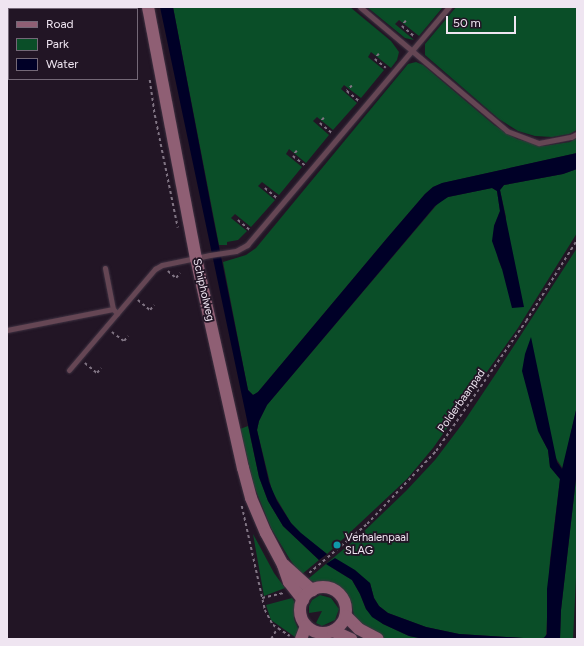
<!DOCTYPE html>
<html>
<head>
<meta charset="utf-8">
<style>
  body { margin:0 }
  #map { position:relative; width:584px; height:646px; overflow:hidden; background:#221525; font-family:Figtree,sans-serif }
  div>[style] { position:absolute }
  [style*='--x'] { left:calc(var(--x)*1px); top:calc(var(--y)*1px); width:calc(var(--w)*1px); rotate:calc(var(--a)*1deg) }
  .green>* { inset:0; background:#0a4e28 }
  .water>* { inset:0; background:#000027 }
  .path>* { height:1.5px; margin-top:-0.75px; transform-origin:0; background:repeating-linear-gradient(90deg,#807483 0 3px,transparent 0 6px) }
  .roads { filter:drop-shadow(0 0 1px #3f3242) drop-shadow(0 0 1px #3f3242) }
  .lane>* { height:5px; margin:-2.5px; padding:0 2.5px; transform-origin:2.5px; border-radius:2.5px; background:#654654 }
  .secondary>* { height:12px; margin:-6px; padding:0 6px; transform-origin:6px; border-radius:6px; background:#8f5f74 }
  .secondary>.ring { margin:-6px; padding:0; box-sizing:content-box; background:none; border:12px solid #8f5f74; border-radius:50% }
  .dots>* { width:11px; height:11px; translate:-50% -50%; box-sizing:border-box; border:2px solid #221525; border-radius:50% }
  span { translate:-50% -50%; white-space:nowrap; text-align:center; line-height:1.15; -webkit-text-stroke:3.5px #221525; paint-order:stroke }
  .street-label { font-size:11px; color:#efe5f1 }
  .poi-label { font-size:11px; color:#efe5f1 }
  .left { translate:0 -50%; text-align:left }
  .frame { position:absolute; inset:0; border:8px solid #efe5f1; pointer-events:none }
  .legend { position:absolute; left:8px; top:8px; width:130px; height:72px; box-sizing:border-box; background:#221525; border:1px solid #746877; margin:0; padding:5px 7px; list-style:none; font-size:12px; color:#efe5f1 }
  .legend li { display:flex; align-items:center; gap:8px; height:20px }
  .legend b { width:20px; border:1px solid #746877 }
  .scale { position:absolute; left:446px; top:16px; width:70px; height:18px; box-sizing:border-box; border:2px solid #efe5f1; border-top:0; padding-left:5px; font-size:12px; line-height:14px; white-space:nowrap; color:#efe5f1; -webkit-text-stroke:3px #221525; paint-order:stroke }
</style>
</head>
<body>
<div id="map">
  <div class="green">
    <i style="clip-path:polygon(173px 7px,350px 7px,391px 41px,399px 52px,397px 60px,391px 68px,371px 52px,368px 57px,384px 70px,361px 98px,344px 85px,341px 89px,357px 103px,333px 130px,317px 117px,313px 121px,329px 135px,306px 163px,289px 149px,286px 154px,302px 167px,279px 195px,262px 182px,258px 186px,275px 200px,251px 227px,235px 214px,231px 218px,247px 231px,238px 240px,227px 242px,227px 245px,219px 245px)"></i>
    <i style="clip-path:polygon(367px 7px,443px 7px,419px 36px,399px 20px,395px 24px,414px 40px,405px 38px)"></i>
    <i style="clip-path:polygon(456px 7px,577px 7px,577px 130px,569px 134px,552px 137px,535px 136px,518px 131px,499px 119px,425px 55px,425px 44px)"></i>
    <i style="clip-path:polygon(416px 62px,423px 65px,494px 125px,508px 134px,517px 139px,544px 146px,570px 142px,577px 138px,577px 153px,443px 183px,433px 187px,425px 194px,388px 237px,258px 392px,253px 395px,248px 390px,223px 262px,246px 255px,256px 248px,408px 64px)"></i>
    <i style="clip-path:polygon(577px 169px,577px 233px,518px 328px,433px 448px,407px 479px,327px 554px,300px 533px,291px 523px,272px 491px,257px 430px,259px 421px,267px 405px,440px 201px,448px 197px,492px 188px,497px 191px,500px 211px,494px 226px,498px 259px,502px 269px,506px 217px,500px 190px,504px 185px,563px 174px)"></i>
    <i style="clip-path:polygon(577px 248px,577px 406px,563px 469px,538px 431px,548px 450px,550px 467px,560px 479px,550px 560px,546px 637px,538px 639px,459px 634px,426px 627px,388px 613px,379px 606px,374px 598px,370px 583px,326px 564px,352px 580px,360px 594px,366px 609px,383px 624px,409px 636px,424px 639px,385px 639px,363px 627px,355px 620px,351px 601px,344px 592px,334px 586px,320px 585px,308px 579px,326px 564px,357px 538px,406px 491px,435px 460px,463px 423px,497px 372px)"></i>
    <i style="clip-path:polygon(248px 426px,259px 477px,268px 501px,283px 526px,319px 560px,301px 575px,289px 558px,271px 528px,254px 486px,240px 429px)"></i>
    <i style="clip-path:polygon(577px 470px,577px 557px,573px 639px,560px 639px,561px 610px)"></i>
    <i style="clip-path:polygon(253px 534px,274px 573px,285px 588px,264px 596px)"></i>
    <i style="clip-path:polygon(320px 595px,331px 598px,339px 609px,335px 620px,322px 626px,316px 623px,322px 611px,309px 613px,309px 606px,312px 600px)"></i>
    <i style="clip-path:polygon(292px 598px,296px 604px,294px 619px,299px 631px,295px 637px,271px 620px,266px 605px)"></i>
  </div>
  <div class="water">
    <i style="clip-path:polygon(160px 7px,173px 7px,213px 217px,248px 390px,253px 395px,258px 392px,388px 237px,425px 194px,433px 187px,442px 183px,577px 153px,577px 169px,563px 174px,504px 185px,500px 190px,524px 307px,512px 308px,502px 269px,492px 241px,494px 226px,500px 211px,497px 191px,492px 188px,448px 197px,435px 206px,267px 405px,259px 421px,257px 430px,269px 482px,277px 501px,291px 523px,301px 533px,327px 554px,319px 560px,283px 526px,268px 501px,259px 477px)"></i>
    <i style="clip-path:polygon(531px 337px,557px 462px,562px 469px,577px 406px,577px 470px,561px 610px,560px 639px,543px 639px,547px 634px,547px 589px,560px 479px,550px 467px,548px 450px,538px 431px,522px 371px,525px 354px)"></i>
    <i style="clip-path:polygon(335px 558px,355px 570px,370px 583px,374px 598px,379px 606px,388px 613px,426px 627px,459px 634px,538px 639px,424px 639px,409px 636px,383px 624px,372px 617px,366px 609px,360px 594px,352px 580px,326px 564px)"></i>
  </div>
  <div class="path">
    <i style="--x:406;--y:21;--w:6;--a:129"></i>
    <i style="--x:402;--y:26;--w:17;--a:40"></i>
    <i style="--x:379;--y:54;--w:6;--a:129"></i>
    <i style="--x:375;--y:59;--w:14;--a:39"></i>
    <i style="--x:150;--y:80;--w:35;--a:82"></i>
    <i style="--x:155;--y:115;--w:115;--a:78.5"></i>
    <i style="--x:352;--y:86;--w:7;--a:135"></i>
    <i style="--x:347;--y:91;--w:17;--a:40"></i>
    <i style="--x:324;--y:118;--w:6;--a:129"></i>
    <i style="--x:320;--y:123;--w:16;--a:40"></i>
    <i style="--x:297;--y:151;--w:6;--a:129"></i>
    <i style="--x:293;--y:156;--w:16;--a:38"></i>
    <i style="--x:265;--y:188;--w:17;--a:40"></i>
    <i style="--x:238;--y:220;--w:16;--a:40"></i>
    <i style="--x:168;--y:271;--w:11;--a:41"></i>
    <i style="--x:176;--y:278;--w:6;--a:-51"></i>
    <i style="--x:138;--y:300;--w:16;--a:40"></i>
    <i style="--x:150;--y:310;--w:6;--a:-51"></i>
    <i style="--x:112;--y:332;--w:15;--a:37"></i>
    <i style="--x:124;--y:341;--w:6;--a:-51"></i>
    <i style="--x:85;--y:363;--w:16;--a:40"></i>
    <i style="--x:97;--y:373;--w:6;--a:-51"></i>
    <i style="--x:242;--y:506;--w:107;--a:77.5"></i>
    <i style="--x:265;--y:610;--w:17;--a:62"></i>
    <i style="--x:273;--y:625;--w:20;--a:33"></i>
    <i style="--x:309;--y:573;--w:76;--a:-40.2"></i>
    <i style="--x:367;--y:524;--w:100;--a:-46.6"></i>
    <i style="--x:436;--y:451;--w:158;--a:-55.3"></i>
    <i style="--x:526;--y:321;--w:96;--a:-57.8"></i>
    <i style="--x:262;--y:598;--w:22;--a:-13"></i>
    <i style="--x:271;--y:639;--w:12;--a:-59"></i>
  </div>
  <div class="roads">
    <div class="lane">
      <i style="--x:360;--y:7;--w:192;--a:40.1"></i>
      <i style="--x:507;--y:131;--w:34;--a:21"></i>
      <i style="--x:539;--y:143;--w:33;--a:-11"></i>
      <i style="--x:571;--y:137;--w:7;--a:-27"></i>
      <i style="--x:105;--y:268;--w:42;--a:79"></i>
      <i style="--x:7;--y:330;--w:108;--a:-11.2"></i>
      <i style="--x:113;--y:309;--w:6;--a:45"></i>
      <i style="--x:69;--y:370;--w:133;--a:-49.6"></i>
      <i style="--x:155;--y:269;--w:8;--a:-30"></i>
      <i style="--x:162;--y:265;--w:49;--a:-11.8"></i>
      <i style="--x:210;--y:255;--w:26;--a:-9"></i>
      <i style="--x:236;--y:251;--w:13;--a:-29"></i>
      <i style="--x:247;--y:245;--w:312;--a:-49.7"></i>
    </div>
    <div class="secondary">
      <i style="--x:148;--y:7;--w:256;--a:79.2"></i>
      <i style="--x:196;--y:258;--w:215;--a:77.4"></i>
      <i style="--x:243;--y:468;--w:31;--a:75"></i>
      <i style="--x:251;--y:498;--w:38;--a:67"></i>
      <i style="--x:266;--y:533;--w:36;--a:62"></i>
      <i style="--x:283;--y:565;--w:18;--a:71"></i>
      <i style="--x:289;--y:582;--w:23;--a:52"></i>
      <i style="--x:284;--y:565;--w:38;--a:42"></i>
      <i class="ring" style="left:300px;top:587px;width:34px;height:34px"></i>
      <i style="--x:346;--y:616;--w:18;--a:45"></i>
      <i style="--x:359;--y:629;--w:21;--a:28"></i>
      <i style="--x:333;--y:631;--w:20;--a:24"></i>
      <i style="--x:301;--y:639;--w:14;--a:-69"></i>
    </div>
  </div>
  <div class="dots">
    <i style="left:337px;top:545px;background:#0f9aa8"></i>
  </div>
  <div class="street-label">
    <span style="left:203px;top:290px;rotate:77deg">Schipholweg</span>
    <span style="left:462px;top:401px;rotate:-55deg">Polderbaanpad</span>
  </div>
  <div class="poi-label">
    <span class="left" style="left:345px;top:545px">Verhalenpaal<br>SLAG</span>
  </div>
  <div class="frame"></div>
  <ul class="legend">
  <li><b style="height:5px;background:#8f5f74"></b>Road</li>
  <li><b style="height:11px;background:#0a4e28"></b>Park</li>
  <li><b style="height:11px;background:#000027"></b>Water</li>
  </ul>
  <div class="scale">50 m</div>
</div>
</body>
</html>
